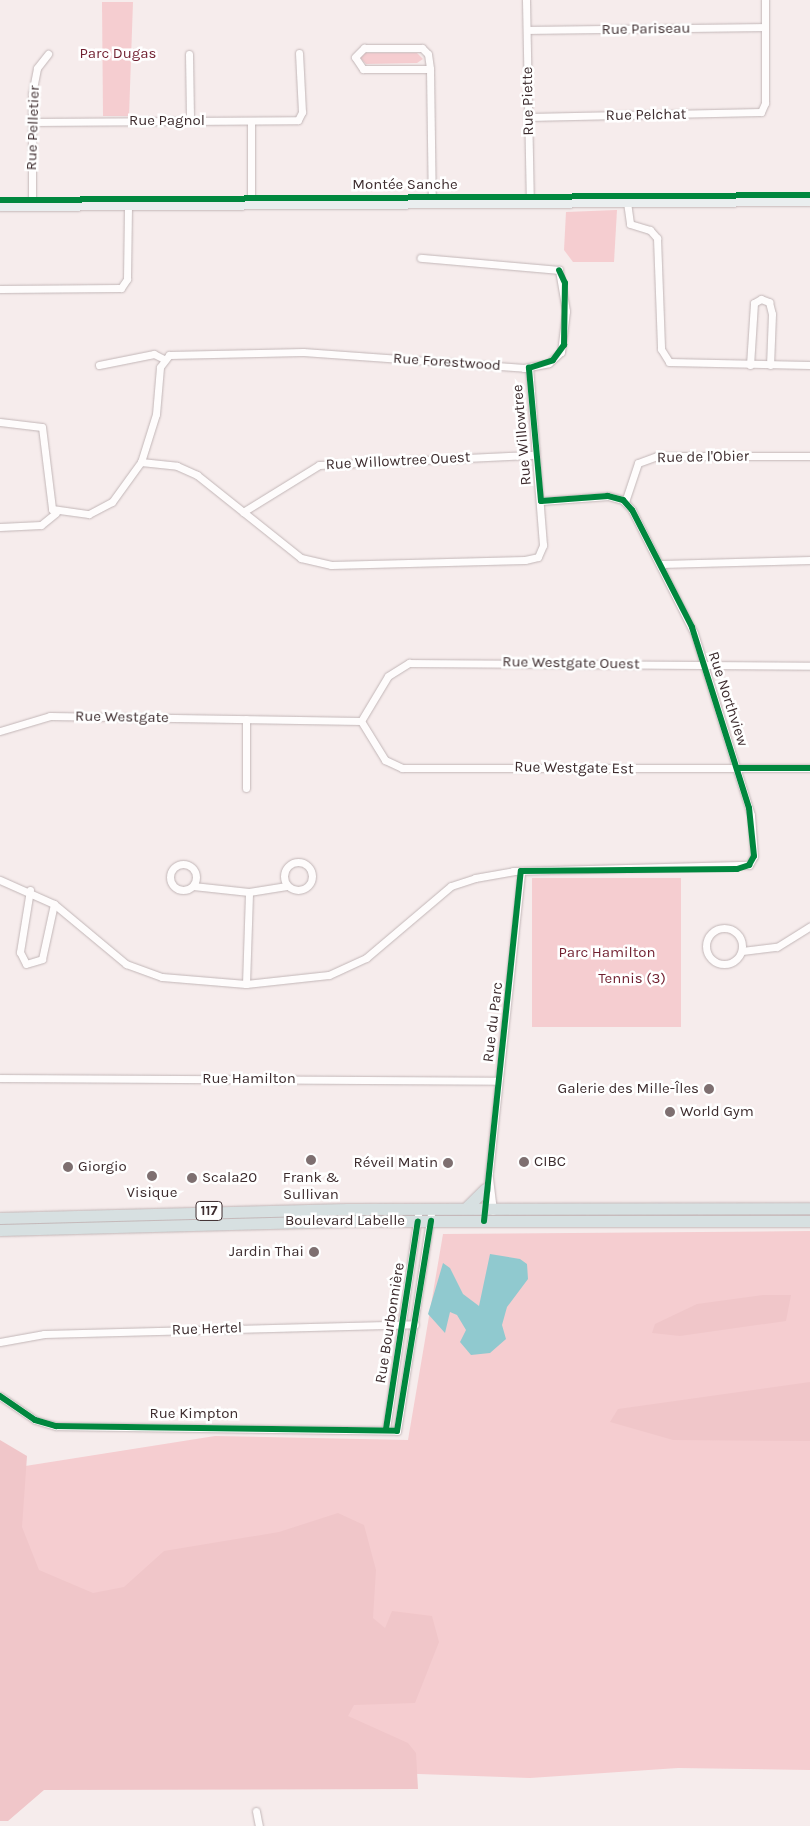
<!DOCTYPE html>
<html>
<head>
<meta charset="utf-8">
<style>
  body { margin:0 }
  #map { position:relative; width:810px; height:1826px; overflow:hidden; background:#f6ecec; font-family:Karla,sans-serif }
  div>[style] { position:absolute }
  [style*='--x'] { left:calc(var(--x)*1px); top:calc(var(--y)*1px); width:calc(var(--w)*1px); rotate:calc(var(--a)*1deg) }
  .green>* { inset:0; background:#f5cdd0; transform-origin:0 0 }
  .forest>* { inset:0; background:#f0c6c9 }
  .water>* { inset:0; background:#90c9cf }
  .roads { filter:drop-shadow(0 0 1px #c2b6b7) drop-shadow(0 0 1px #c2b6b7) }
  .street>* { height:7px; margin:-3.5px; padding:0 3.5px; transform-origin:3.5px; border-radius:3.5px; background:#fefcfc }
  .street>.ring { margin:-3.5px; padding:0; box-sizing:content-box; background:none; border:7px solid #fefcfc; border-radius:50% }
  .secondary>* { height:10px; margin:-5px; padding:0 5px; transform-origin:5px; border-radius:5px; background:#eaeeef }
  .primary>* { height:11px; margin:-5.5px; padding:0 5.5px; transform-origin:5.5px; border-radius:5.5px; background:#d7e0e1 }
  .cycleway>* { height:6px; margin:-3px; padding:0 3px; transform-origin:3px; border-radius:3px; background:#00873e }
  .dots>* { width:14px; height:14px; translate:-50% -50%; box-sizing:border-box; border:2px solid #fff; border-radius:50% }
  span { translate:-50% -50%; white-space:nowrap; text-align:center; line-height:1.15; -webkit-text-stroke:5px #fff; paint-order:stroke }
  .shield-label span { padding:1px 4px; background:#fff; border:1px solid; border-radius:4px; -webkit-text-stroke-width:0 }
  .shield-label { font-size:14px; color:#3d2c2e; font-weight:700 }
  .street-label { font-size:15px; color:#3d2c2e }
  .park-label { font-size:15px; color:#701f2f }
  .poi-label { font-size:15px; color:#3d2c2e }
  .right { translate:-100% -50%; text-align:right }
  .left { translate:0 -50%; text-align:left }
</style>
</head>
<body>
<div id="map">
  <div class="green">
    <i style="clip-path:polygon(102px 2px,133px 2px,129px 116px,103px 116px)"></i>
    <i style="clip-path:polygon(364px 53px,417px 53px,423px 59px,417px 63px,366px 64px,360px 58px)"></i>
    <i style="clip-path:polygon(617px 210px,614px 262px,573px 262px,564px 250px,566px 212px)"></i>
    <i style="left:681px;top:878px;width:149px;height:149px;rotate:90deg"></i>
    <i style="clip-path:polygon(810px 1231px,810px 1770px,678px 1768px,530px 1778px,334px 1771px,88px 1754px,0 1470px,215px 1436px,408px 1440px,443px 1234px)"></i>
  </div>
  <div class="forest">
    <i style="clip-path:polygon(763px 1295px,791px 1295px,786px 1321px,680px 1336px,652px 1333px,655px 1324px,697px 1304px)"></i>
    <i style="clip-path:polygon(810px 1382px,810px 1441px,673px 1440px,610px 1422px,618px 1409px)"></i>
    <i style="clip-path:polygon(0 1440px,27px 1456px,22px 1527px,39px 1570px,93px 1593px,124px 1587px,164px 1551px,279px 1532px,338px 1513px,364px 1525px,376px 1570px,373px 1618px,385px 1628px,392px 1611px,432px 1616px,439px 1642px,415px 1703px,354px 1705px,348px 1716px,408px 1743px,416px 1753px,418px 1789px,44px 1790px,8px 1821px,0 1821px)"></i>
  </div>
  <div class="water">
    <i style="clip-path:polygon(490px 1254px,520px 1259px,527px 1264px,528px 1279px,507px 1307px,502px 1325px,506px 1339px,490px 1353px,471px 1355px,460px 1342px,466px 1330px,457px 1315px,450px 1312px,445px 1333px,428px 1314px,443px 1263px,450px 1268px,463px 1294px,479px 1306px)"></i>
  </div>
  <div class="roads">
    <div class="street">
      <i style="--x:526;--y:0;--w:203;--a:88.9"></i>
      <i style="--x:527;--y:30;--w:238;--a:-0.7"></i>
      <i style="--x:189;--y:54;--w:67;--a:89.1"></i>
      <i style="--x:430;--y:69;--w:67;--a:180"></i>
      <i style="--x:363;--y:69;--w:14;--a:-124"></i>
      <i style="--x:355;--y:57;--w:13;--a:-45"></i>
      <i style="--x:364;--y:48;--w:58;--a:0"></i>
      <i style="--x:422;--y:48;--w:8;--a:45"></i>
      <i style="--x:428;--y:54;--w:15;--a:82"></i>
      <i style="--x:430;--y:69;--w:135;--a:89.2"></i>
      <i style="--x:528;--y:117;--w:233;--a:-1.2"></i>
      <i style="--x:761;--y:112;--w:10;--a:-66"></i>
      <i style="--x:765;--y:103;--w:103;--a:-90"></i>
      <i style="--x:31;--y:122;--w:267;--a:-0.4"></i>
      <i style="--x:298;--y:120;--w:9;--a:-63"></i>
      <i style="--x:302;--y:112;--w:59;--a:-92.9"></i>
      <i style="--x:627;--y:202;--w:22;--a:82"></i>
      <i style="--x:630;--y:224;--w:21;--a:17"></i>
      <i style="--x:650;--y:230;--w:11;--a:49"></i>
      <i style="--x:657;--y:238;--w:111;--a:87.9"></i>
      <i style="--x:661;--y:349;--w:15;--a:58"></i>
      <i style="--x:669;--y:362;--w:141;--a:1.2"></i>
      <i style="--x:251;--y:205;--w:84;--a:-90"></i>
      <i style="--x:32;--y:206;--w:112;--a:-90"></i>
      <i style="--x:32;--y:94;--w:26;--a:-79"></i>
      <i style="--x:37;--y:68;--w:18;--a:-52"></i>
      <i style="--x:0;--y:289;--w:121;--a:-0.5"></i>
      <i style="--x:121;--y:288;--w:11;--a:-56"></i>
      <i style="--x:127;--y:279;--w:73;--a:-89.2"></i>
      <i style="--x:99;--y:365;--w:56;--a:-11.3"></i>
      <i style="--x:154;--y:354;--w:11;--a:27"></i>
      <i style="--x:750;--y:365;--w:62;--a:-86.3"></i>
      <i style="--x:754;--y:303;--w:8;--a:-30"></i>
      <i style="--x:761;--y:299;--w:9;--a:21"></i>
      <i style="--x:769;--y:302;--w:12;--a:76"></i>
      <i style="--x:772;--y:314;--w:51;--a:92.2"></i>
      <i style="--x:0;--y:422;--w:42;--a:6.8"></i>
      <i style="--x:42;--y:427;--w:83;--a:83"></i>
      <i style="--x:52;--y:509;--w:37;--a:8"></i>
      <i style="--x:89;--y:514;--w:26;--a:-28"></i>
      <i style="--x:112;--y:502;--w:49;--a:-54.1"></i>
      <i style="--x:141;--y:462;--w:50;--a:-72.6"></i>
      <i style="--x:156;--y:414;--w:47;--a:-85.1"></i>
      <i style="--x:160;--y:367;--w:15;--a:-53"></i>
      <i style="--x:169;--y:355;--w:134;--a:-1.3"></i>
      <i style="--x:303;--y:352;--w:222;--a:4.1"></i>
      <i style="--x:524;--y:368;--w:25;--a:-11"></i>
      <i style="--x:549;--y:363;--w:16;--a:-43"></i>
      <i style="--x:561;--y:352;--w:41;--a:-83"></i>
      <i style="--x:566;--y:311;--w:42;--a:-99.7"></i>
      <i style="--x:559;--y:270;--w:139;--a:-175"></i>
      <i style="--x:141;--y:462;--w:36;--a:6"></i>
      <i style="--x:177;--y:466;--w:22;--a:24"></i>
      <i style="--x:197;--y:475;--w:133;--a:38.6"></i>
      <i style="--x:301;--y:558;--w:31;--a:13"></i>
      <i style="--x:331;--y:565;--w:194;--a:-1.5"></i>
      <i style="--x:525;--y:560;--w:13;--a:-13"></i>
      <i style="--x:538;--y:557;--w:13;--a:-67"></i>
      <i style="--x:543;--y:545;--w:178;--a:-94.5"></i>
      <i style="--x:625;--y:502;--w:41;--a:-71.6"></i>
      <i style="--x:638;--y:463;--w:20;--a:-20"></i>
      <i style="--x:657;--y:456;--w:153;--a:0"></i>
      <i style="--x:243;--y:512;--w:89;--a:-31.7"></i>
      <i style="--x:319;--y:465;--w:216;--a:-2.7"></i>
      <i style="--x:0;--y:527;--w:41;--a:-2.8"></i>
      <i style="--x:41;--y:525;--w:19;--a:-39"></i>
      <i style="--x:661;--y:564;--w:149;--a:-1.5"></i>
      <i style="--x:246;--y:719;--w:69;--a:90"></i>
      <i style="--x:361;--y:721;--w:52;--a:-59"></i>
      <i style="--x:388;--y:676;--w:25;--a:-32"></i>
      <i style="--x:409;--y:663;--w:401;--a:0.4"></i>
      <i style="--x:361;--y:721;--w:46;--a:58.4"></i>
      <i style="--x:385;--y:760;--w:19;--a:25"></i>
      <i style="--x:402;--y:768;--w:408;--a:0"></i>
      <i style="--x:0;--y:731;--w:52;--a:-16.7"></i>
      <i style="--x:50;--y:716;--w:311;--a:0.9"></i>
      <i class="ring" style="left:284px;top:862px;width:21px;height:21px"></i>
      <i class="ring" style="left:170px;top:864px;width:19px;height:19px"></i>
      <i style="--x:0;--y:880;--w:59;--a:24"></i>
      <i style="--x:54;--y:904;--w:94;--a:39.8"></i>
      <i style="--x:126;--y:964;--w:38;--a:20"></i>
      <i style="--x:162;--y:977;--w:84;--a:4.8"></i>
      <i style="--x:246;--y:984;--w:83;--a:-6.2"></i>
      <i style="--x:329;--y:975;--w:41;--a:-24.7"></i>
      <i style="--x:366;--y:958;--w:111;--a:-40.3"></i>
      <i style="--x:451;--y:886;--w:25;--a:-18"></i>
      <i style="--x:475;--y:878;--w:39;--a:-10"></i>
      <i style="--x:513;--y:871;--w:236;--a:-1.5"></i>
      <i style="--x:749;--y:865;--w:10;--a:-61"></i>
      <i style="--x:754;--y:856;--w:41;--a:-94.2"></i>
      <i style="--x:751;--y:815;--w:191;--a:-107.4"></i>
      <i style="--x:694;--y:633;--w:138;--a:-116.8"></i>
      <i style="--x:632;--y:510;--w:13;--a:-132"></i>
      <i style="--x:623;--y:500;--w:16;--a:-165"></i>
      <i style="--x:608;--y:496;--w:67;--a:175.7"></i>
      <i style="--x:193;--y:886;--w:56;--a:6.1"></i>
      <i style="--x:249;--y:892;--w:38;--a:-9"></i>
      <i style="--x:30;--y:890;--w:63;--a:99.2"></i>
      <i style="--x:20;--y:952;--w:13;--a:63"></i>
      <i style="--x:26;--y:964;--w:17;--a:-17"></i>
      <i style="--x:42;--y:959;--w:56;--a:-77.7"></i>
      <i class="ring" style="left:706px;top:928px;width:29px;height:29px"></i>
      <i style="--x:742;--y:951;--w:35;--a:-7"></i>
      <i style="--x:777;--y:947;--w:39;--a:-32"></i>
      <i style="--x:246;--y:984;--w:92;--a:-88.1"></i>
      <i style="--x:0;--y:1078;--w:498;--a:0.3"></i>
      <i style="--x:489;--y:1178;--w:33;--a:83"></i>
      <i style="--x:485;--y:1210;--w:341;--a:-83.9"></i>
      <i style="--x:0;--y:1342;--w:45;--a:-10.3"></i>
      <i style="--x:44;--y:1334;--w:371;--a:-1.5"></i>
      <i style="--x:0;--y:1396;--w:42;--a:34.4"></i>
      <i style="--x:35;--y:1420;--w:22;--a:16"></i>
      <i style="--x:56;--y:1426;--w:341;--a:0.8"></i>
      <i style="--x:397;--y:1431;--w:226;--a:-81.1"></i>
      <i style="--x:386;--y:1429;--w:223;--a:-81.5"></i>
      <i style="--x:256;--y:1811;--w:15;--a:79"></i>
    </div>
    <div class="secondary">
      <i style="--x:0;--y:206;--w:810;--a:-0.35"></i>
    </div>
    <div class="primary">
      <i style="--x:466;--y:1208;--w:27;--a:-45"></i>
      <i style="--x:0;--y:1218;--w:347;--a:-1.5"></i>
      <i style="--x:347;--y:1209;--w:463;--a:-0.1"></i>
      <i style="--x:0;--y:1230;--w:346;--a:-1.5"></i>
      <i style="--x:346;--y:1221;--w:464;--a:0"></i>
    </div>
  </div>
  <div class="cycleway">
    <i style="--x:0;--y:200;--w:810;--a:-0.35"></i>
    <i style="--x:737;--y:768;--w:73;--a:0"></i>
    <i style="--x:484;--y:1221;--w:352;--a:-84"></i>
    <i style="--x:521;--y:871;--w:216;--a:-0.5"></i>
    <i style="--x:737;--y:869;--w:13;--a:-18"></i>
    <i style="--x:749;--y:865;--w:10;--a:-61"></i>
    <i style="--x:754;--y:856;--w:48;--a:-95.9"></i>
    <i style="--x:749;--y:808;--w:190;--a:-107.5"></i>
    <i style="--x:692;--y:627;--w:131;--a:-117.1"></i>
    <i style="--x:632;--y:510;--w:13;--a:-132"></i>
    <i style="--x:623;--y:500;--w:16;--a:-165"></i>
    <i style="--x:608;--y:496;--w:67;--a:175.7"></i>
    <i style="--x:541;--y:501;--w:134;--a:-95.2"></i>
    <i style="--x:529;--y:368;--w:25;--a:-18"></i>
    <i style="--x:553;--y:360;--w:19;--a:-54"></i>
    <i style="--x:564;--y:345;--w:62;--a:-89.1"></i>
    <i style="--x:565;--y:283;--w:14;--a:-115"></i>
    <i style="--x:0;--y:1396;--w:42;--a:34.4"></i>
    <i style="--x:35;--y:1420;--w:22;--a:16"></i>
    <i style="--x:56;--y:1426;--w:341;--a:0.8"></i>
    <i style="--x:397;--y:1431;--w:213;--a:-80.8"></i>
    <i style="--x:386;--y:1429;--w:210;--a:-81.3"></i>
  </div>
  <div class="dots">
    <i style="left:709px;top:1089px;background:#7e6f70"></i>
    <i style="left:670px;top:1112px;background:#7e6f70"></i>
    <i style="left:311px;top:1160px;background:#7e6f70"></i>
    <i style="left:524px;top:1162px;background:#7e6f70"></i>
    <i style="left:448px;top:1163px;background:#7e6f70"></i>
    <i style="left:68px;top:1167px;background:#7e6f70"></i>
    <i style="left:152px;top:1176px;background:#7e6f70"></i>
    <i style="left:192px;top:1178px;background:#7e6f70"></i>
    <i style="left:314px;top:1252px;background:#7e6f70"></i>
  </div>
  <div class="shield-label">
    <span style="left:209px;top:1211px">117</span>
  </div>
  <div class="street-label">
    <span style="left:646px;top:29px;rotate:-1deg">Rue Pariseau</span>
    <span style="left:528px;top:101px;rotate:-91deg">Rue Piette</span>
    <span style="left:646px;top:115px;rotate:-1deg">Rue Pelchat</span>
    <span style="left:167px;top:121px">Rue Pagnol</span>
    <span style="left:33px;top:128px;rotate:-88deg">Rue Pelletier</span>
    <span style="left:405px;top:185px">Montée Sanche</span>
    <span style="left:447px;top:362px;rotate:4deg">Rue Forestwood</span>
    <span style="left:522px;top:435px;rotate:-95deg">Rue Willowtree</span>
    <span style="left:703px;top:457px;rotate:-1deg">Rue de l'Obier</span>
    <span style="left:398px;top:461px;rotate:-3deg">Rue Willowtree Ouest</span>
    <span style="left:571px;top:663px;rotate:1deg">Rue Westgate Ouest</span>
    <span style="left:728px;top:699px;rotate:72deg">Rue Northview</span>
    <span style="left:122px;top:717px;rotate:1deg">Rue Westgate</span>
    <span style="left:574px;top:768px;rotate:1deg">Rue Westgate Est</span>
    <span style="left:493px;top:1022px;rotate:-83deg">Rue du Parc</span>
    <span style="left:249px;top:1079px">Rue Hamilton</span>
    <span style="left:345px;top:1221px">Boulevard Labelle</span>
    <span style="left:390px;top:1323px;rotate:-81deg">Rue Bourbonnière</span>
    <span style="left:207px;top:1329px;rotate:-2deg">Rue Hertel</span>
    <span style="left:194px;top:1414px">Rue Kimpton</span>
  </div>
  <div class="park-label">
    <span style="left:118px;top:54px">Parc Dugas</span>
    <span style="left:607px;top:953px">Parc Hamilton</span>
    <span style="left:632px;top:979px">Tennis (3)</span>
  </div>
  <div class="poi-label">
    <span class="right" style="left:699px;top:1089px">Galerie des Mille-Îles</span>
    <span class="left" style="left:680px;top:1112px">World Gym</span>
    <span class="left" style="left:534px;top:1162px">CIBC</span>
    <span class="right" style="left:438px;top:1163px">Réveil Matin</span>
    <span class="left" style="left:78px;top:1167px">Giorgio</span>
    <span style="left:311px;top:1186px">Frank &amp;<br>Sullivan</span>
    <span class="left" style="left:202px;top:1178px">Scala20</span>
    <span style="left:152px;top:1193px">Visique</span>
    <span class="right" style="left:304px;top:1252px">Jardin Thai</span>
  </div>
</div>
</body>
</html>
